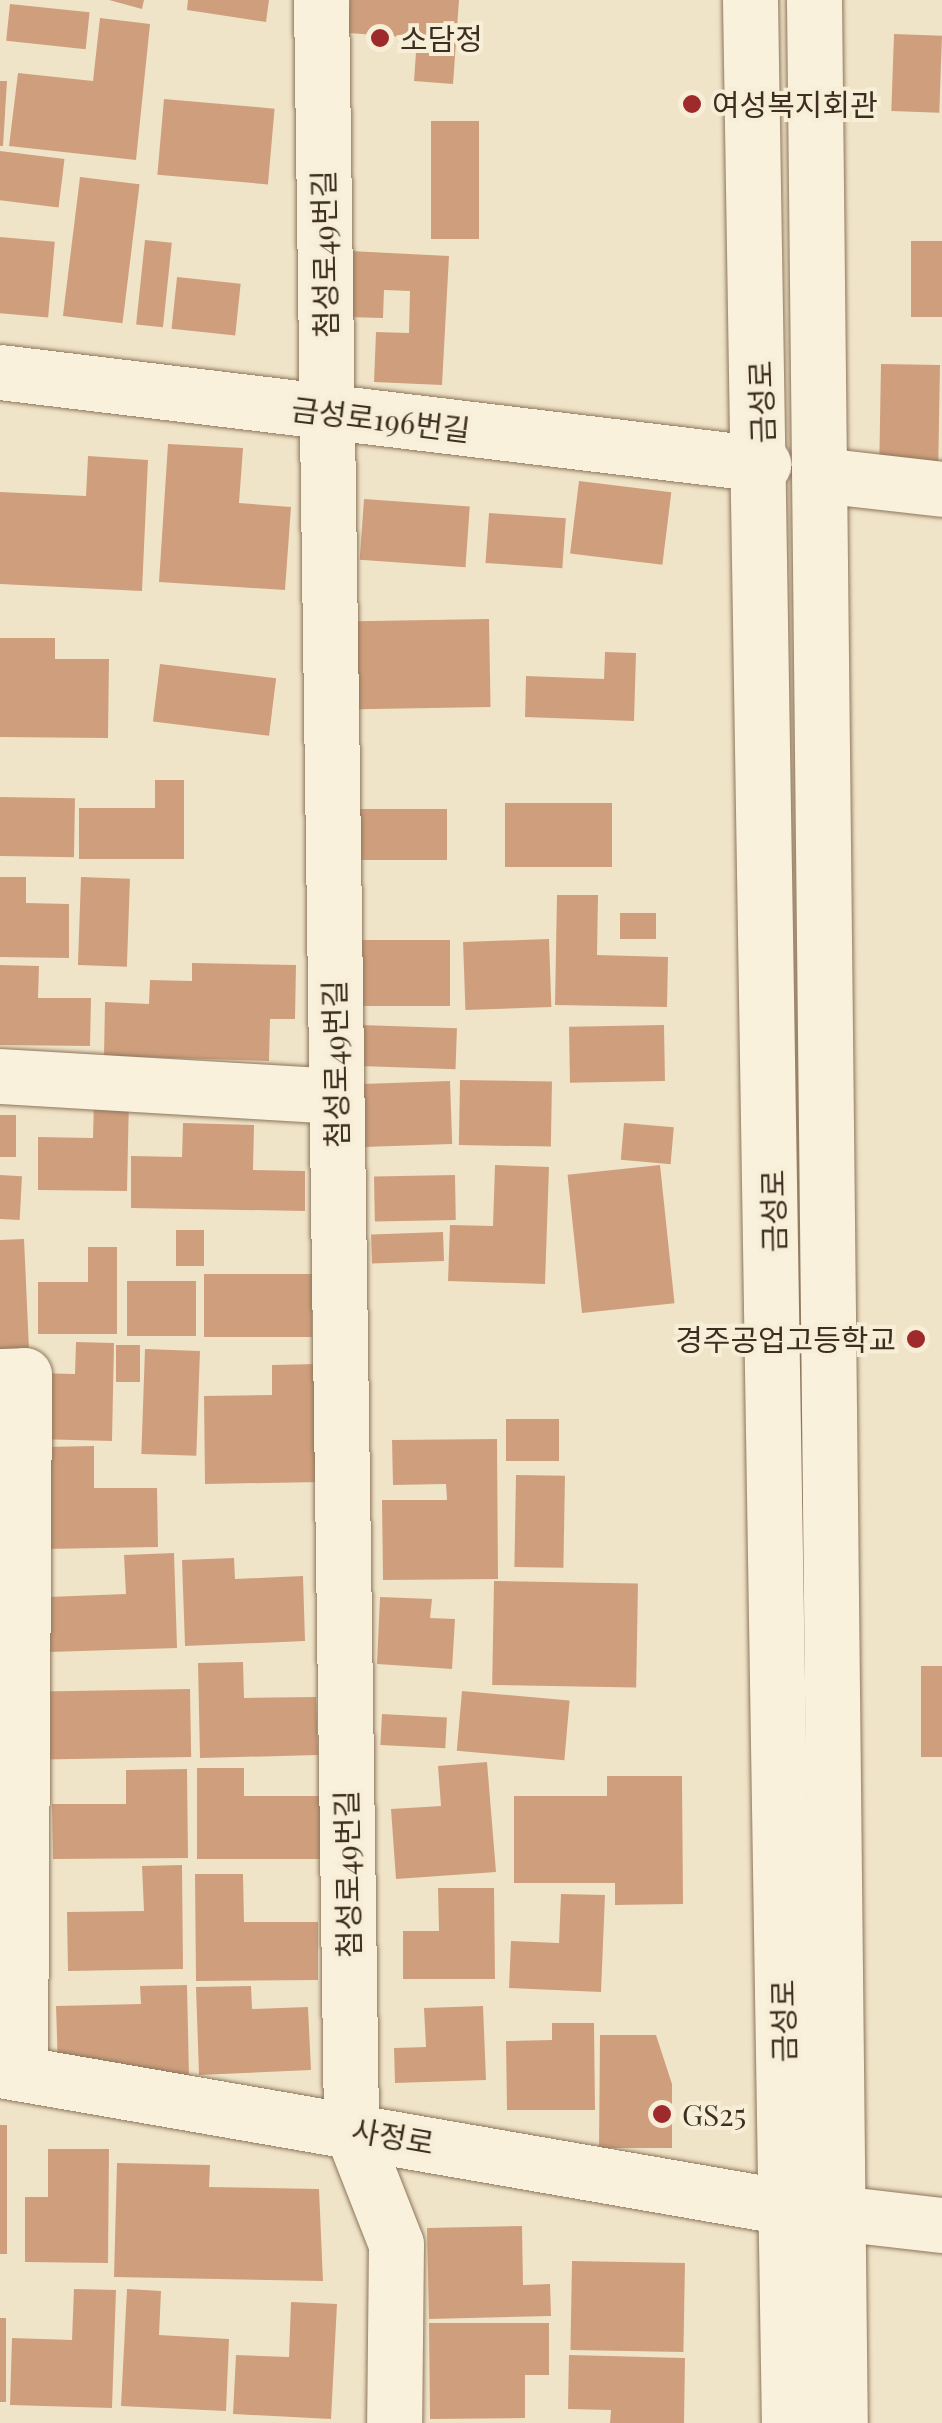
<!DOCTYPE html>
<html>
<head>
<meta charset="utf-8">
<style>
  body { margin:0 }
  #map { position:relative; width:942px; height:2423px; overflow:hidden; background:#f0e4c8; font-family:"Playfair Display","Noto Sans KR",serif }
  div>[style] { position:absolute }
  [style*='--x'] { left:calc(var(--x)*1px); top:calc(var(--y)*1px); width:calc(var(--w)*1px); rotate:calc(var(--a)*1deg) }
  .building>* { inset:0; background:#cf9f7d; transform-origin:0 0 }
  .roads { filter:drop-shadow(0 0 2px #8d765c) drop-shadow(0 0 2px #8d765c) }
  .minor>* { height:55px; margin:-27.5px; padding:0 27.5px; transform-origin:27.5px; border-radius:27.5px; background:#faf1dc }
  .dots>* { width:28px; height:28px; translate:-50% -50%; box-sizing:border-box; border:5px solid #f7eed8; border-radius:50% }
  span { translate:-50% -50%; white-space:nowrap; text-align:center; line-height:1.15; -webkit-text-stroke:8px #f7eed8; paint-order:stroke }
  .poi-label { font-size:30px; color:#3d2e20 }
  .left { translate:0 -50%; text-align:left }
  .right { translate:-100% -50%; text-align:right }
  .street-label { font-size:30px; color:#3d2e20 }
</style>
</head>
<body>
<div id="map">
  <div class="building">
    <i style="clip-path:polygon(109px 0,144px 0,142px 9px)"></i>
    <i style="clip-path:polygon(188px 0,269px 0,266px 22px,187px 10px)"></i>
    <i style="clip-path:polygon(350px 0,459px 0,453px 84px,414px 81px,417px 38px,348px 33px)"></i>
    <i style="left:10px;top:4px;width:80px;height:37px;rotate:6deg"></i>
    <i style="clip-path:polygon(100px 18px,150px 24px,136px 160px,9px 146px,18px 73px,93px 81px)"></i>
    <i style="left:894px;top:34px;width:48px;height:77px;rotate:2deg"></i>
    <i style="clip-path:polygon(0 81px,7px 81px,3px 146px,0 146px)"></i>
    <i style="left:164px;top:99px;width:111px;height:76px;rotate:5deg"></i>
    <i style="left:431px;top:121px;width:48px;height:118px"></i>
    <i style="left:0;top:151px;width:65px;height:49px;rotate:7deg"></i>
    <i style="left:80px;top:177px;width:60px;height:140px;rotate:7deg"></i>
    <i style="left:0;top:237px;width:55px;height:76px;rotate:5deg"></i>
    <i style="left:145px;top:240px;width:27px;height:85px;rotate:6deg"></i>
    <i style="left:911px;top:241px;width:31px;height:76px"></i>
    <i style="clip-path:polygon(350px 251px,449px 256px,442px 385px,374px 382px,376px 332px,409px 333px,410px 291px,384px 290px,383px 318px,347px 317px)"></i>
    <i style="left:177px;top:277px;width:64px;height:52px;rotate:6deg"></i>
    <i style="left:881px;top:364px;width:59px;height:107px;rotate:1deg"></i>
    <i style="clip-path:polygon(168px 444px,243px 448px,239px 503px,291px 507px,285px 590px,159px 582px)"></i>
    <i style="clip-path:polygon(88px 456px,148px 460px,142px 591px,0 584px,0 492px,86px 496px)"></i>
    <i style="left:579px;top:481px;width:93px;height:73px;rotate:7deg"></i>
    <i style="left:364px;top:499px;width:106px;height:61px;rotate:4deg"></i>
    <i style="left:489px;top:513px;width:77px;height:50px;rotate:4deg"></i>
    <i style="left:489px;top:619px;width:88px;height:133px;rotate:89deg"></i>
    <i style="clip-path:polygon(0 638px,55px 638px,55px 659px,109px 659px,108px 738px,0 737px)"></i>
    <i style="clip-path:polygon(605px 652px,636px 653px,634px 721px,525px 717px,526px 676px,604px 679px)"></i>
    <i style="left:160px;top:664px;width:117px;height:58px;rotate:7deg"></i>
    <i style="clip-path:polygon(155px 780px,184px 780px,184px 859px,79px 859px,79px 808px,155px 808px)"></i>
    <i style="left:0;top:797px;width:75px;height:59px;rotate:1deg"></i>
    <i style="left:505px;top:803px;width:107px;height:64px"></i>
    <i style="left:358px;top:809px;width:89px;height:51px"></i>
    <i style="clip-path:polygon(0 877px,26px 877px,26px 903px,69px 904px,69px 958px,0 957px)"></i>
    <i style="left:81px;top:877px;width:49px;height:88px;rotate:2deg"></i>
    <i style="clip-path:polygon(557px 895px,598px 895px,597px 955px,668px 957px,667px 1007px,555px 1005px)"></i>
    <i style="left:620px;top:913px;width:36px;height:26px"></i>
    <i style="left:549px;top:939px;width:68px;height:86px;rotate:88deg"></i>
    <i style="left:450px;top:940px;width:66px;height:95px;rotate:90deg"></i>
    <i style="clip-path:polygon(192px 963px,296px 965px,295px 1019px,270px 1019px,269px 1061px,104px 1056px,105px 1002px,149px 1004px,150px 980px,192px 981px)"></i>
    <i style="clip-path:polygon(0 965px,39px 966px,38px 998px,91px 998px,90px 1046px,0 1045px)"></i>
    <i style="left:361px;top:1025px;width:96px;height:41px;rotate:2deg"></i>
    <i style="left:664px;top:1025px;width:56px;height:95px;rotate:89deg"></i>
    <i style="left:460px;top:1080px;width:92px;height:65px;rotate:1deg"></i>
    <i style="left:450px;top:1081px;width:63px;height:88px;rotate:88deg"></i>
    <i style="clip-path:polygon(94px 1097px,129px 1098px,127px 1191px,38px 1190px,38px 1137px,93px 1138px)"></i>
    <i style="left:0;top:1115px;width:16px;height:42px"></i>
    <i style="clip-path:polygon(183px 1123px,254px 1125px,253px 1170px,305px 1171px,305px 1211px,131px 1208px,131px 1156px,182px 1157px)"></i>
    <i style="left:624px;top:1123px;width:50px;height:37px;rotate:5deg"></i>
    <i style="clip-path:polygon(495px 1165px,549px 1167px,545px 1284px,448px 1281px,450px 1225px,493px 1226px)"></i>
    <i style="left:660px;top:1165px;width:139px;height:93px;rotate:84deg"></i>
    <i style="left:0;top:1175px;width:22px;height:44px;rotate:3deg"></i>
    <i style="left:455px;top:1175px;width:45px;height:81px;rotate:89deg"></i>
    <i style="left:176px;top:1230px;width:28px;height:36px"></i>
    <i style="left:443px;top:1232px;width:29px;height:72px;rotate:88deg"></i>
    <i style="clip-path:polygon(24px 1239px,29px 1349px,0 1350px,0 1240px)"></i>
    <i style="clip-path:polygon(88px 1247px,117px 1247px,117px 1334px,38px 1334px,38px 1282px,88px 1282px)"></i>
    <i style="left:312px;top:1274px;width:63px;height:108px;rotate:90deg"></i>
    <i style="left:127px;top:1281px;width:69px;height:55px"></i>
    <i style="clip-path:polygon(76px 1342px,114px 1343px,112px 1441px,35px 1439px,35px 1373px,75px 1374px)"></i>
    <i style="left:116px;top:1345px;width:24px;height:37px"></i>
    <i style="left:145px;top:1349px;width:55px;height:105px;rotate:2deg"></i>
    <i style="clip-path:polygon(318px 1364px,320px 1482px,205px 1484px,204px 1396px,272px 1395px,272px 1365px)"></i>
    <i style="left:506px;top:1419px;width:53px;height:42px"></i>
    <i style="clip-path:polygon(497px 1439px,498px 1579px,383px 1580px,382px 1500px,447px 1500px,446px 1484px,393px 1485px,392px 1440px)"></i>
    <i style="clip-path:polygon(94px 1446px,94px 1488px,157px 1488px,158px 1547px,45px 1549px,44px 1447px)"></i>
    <i style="left:516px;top:1475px;width:49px;height:92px;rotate:1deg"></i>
    <i style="clip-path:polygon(174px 1553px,177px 1648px,49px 1652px,48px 1597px,126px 1594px,124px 1555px)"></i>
    <i style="clip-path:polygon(234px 1558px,235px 1579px,303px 1576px,305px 1641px,185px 1646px,182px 1560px)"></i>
    <i style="left:494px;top:1581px;width:144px;height:104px;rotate:1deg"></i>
    <i style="clip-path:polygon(380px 1597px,432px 1599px,430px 1618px,455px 1619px,452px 1669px,377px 1664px)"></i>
    <i style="clip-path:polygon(243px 1662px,244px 1698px,316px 1697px,318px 1755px,200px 1758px,198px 1663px)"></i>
    <i style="left:921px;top:1666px;width:21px;height:91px"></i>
    <i style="left:190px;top:1689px;width:68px;height:148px;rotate:89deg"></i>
    <i style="left:462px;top:1691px;width:108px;height:60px;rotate:5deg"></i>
    <i style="left:382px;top:1714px;width:65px;height:31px;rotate:3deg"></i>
    <i style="clip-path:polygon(487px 1762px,496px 1872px,396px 1879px,391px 1809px,441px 1806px,438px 1766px)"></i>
    <i style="clip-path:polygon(197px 1768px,244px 1768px,244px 1796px,323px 1796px,323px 1859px,197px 1859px)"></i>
    <i style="clip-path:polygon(187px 1769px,188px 1858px,53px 1859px,52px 1804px,126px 1804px,126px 1770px)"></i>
    <i style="clip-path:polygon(607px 1776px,682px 1776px,683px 1904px,615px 1905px,615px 1883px,514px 1883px,514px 1796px,607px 1796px)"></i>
    <i style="clip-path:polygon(182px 1865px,183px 1969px,68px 1971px,67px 1912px,144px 1911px,142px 1866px)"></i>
    <i style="clip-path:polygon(195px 1874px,243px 1874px,244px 1922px,318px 1922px,318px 1980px,196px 1981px)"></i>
    <i style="clip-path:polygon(438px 1888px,494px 1888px,495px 1979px,403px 1979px,403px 1931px,439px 1931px)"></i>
    <i style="clip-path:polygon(561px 1894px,605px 1895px,601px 1992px,509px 1988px,511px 1941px,559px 1943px)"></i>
    <i style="clip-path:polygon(187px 1985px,189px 2076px,144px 2077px,144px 2067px,58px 2068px,56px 2006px,141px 2004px,140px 1986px)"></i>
    <i style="clip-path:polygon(251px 1986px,252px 2009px,308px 2007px,311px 2070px,199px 2075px,196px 1987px)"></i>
    <i style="clip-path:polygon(483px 2006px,486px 2080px,395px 2083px,394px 2048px,426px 2047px,424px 2008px)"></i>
    <i style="clip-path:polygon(552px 2023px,594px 2023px,595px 2110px,507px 2110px,506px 2041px,552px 2040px)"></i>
    <i style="clip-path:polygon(600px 2035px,656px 2035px,672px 2084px,672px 2148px,599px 2148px)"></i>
    <i style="left:0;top:2125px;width:7px;height:129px"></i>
    <i style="clip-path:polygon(48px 2149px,109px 2149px,108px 2263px,25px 2262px,25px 2197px,48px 2197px)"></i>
    <i style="clip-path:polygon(117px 2163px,210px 2165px,209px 2187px,319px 2189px,323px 2281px,114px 2277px)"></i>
    <i style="clip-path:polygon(522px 2226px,523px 2285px,550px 2284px,551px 2316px,429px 2319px,427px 2228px)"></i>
    <i style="left:572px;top:2261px;width:113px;height:89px;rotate:1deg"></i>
    <i style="clip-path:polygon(74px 2289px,116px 2290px,112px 2408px,10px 2405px,12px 2338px,72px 2340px)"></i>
    <i style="clip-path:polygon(127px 2289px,161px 2291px,159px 2335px,229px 2339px,226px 2411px,121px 2406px)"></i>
    <i style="clip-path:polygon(291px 2302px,337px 2304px,331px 2419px,233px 2414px,236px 2355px,289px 2357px)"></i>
    <i style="left:0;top:2318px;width:6px;height:84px"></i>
    <i style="clip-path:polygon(429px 2323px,549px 2323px,549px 2375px,525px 2375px,525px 2418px,430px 2419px)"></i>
    <i style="clip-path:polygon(569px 2355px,685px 2358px,684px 2423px,610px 2423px,611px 2410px,568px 2409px)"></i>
  </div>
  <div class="roads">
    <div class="minor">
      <i style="--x:321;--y:0;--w:2129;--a:89.19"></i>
      <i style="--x:351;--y:2129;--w:123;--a:68.6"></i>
      <i style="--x:396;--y:2244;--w:179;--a:90.6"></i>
      <i style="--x:750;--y:0;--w:2423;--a:89.08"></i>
      <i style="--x:814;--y:0;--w:2423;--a:89.39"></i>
      <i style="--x:0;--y:372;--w:769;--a:6.88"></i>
      <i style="--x:820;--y:475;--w:123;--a:6.5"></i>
      <i style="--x:0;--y:1076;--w:336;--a:3.4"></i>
      <i style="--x:0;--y:1376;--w:24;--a:-2"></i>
      <i style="--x:24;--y:1375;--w:698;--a:90.33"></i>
      <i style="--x:0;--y:2070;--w:798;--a:9.89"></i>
      <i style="--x:786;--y:2207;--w:157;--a:6.6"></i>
    </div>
  </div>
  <div class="dots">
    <i style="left:380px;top:38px;background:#9e2a2b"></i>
    <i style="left:692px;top:104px;background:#9e2a2b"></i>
    <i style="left:916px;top:1339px;background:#9e2a2b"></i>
    <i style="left:662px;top:2114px;background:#9e2a2b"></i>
  </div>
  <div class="poi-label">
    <span class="left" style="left:400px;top:38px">소담정</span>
    <span class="left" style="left:712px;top:104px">여성복지회관</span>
    <span class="right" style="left:896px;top:1339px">경주공업고등학교</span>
    <span class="left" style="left:682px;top:2114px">GS25</span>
  </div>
  <div class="street-label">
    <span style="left:324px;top:254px;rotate:-91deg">첨성로49번길</span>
    <span style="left:761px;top:402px;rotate:-92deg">금성로</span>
    <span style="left:381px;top:419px;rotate:7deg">금성로196번길</span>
    <span style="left:335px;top:1064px;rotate:-91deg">첨성로49번길</span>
    <span style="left:773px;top:1211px;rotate:-91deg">금성로</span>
    <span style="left:347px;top:1874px;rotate:-91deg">첨성로49번길</span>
    <span style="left:783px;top:2021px;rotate:-91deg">금성로</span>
    <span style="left:393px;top:2136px;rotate:10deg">사정로</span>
  </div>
</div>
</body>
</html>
